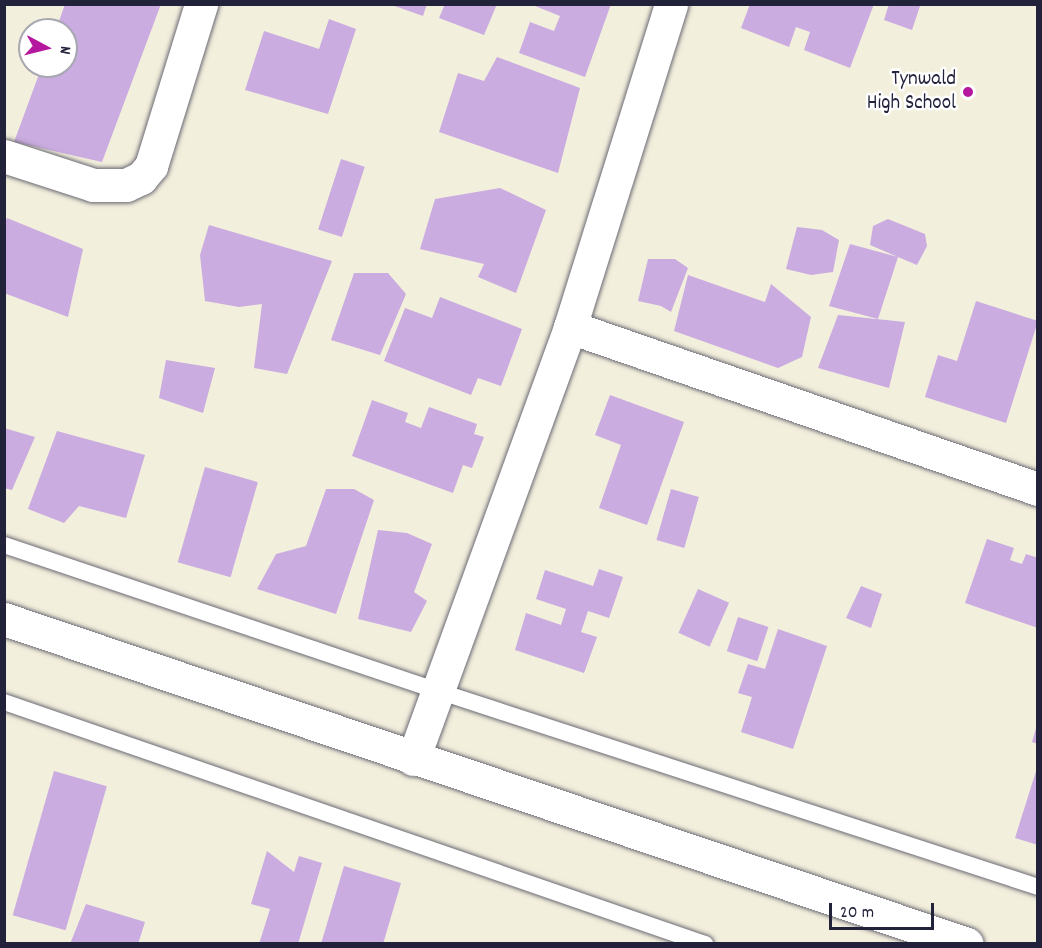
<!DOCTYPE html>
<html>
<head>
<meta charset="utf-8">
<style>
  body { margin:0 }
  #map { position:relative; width:1042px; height:948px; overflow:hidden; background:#f3efdd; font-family:Dekko,sans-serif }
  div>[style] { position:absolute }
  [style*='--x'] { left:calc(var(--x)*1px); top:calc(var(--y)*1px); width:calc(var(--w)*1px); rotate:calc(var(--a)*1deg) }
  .building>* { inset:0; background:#caace0; transform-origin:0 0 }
  .roads { filter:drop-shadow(0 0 2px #6b6a74) drop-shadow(0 0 2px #6b6a74) }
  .service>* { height:16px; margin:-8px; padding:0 8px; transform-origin:8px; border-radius:8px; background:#fff }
  .minor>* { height:33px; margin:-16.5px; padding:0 16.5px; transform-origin:16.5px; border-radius:16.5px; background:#fff }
  .tertiary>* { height:33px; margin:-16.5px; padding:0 16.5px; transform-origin:16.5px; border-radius:16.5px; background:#fff }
  .dots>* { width:16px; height:16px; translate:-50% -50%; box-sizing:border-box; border:3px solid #fff; border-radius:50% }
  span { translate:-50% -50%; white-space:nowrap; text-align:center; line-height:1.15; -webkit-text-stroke:5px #fff; paint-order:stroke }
  .poi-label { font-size:21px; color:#22223b }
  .right { translate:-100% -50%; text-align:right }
  .frame { position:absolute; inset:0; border:6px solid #22223b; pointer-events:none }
  .north { position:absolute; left:18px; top:18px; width:60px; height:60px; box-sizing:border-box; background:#fff; border:2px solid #a7a7b1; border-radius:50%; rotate:97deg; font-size:16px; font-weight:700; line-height:24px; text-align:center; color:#22223b }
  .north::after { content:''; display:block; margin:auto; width:21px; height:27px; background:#b5179e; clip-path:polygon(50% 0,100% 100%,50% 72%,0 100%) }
  .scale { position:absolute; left:829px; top:903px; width:105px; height:27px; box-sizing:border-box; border:3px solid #22223b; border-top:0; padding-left:8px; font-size:18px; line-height:21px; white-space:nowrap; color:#22223b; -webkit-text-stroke:4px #fff; paint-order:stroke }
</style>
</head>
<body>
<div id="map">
  <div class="building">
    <i style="clip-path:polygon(65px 4px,161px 4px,102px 162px,14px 142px,42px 66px,66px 66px,66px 30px,56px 30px)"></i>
    <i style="clip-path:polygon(389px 4px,427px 4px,423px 16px)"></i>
    <i style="clip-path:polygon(445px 4px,497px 4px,484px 35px,439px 18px)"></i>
    <i style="clip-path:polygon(530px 4px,611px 4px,585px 77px,519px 53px,530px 22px,554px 31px,560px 16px)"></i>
    <i style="clip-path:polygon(750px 4px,874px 4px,850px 68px,804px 50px,810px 32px,796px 27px,789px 47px,741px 28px)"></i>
    <i style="clip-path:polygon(889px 4px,920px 6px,912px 30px,884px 20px)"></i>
    <i style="clip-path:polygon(329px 19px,356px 29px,328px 114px,245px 90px,264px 31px,319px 49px)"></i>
    <i style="clip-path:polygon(497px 57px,580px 88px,558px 173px,439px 132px,458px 73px,484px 81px)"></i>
    <i style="left:341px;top:159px;width:25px;height:74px;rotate:18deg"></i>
    <i style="clip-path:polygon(500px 188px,546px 210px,516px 293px,478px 277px,484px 264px,420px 249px,435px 199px)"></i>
    <i style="clip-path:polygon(7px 218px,83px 249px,68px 317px,4px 293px,4px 225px)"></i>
    <i style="clip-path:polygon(888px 219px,925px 234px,927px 246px,917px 265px,898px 257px,878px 319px,829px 306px,850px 244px,898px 257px,870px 245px,873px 226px)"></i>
    <i style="clip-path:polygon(209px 225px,332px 261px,287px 374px,254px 368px,262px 304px,239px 307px,205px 301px,200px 255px)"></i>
    <i style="clip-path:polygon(797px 227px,822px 230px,839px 240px,833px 272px,811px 275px,786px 269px)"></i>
    <i style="clip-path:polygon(648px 259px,675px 259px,688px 268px,671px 312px,661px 306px,638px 301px)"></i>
    <i style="clip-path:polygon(354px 273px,388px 273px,406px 294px,380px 355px,331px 340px)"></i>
    <i style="clip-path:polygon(688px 275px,765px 302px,771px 284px,811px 317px,802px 357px,778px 368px,674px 331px)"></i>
    <i style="clip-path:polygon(440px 297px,522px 329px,501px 386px,478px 378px,471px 395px,384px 361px,405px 308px,432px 318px)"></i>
    <i style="clip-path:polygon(976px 301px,1038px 321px,1006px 423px,925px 397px,938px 355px,957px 361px)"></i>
    <i style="clip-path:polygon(838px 315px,905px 322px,889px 388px,818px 368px)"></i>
    <i style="clip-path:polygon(166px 360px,215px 368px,203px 413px,159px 398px)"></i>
    <i style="clip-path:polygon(610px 395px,684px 422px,647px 525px,599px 508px,621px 445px,595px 435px)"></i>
    <i style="clip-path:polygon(372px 400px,408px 413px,405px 422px,421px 428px,429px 407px,477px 424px,474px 434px,484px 437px,472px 468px,463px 465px,453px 493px,352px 456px)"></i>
    <i style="clip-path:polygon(4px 428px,35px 437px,12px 490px,4px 488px)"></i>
    <i style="clip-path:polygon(57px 431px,145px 455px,126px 518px,79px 506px,64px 523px,28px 509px)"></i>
    <i style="left:205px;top:467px;width:55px;height:99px;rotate:16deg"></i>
    <i style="clip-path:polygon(326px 489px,354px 489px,374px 500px,336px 614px,257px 589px,276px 554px,306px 546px)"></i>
    <i style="left:671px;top:489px;width:29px;height:53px;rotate:16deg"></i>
    <i style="clip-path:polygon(378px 530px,407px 533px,432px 544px,414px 592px,427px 601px,411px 632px,358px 619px)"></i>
    <i style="clip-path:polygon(987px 539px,1014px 548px,1010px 560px,1022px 564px,1026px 554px,1038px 558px,1038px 628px,965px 603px)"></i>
    <i style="clip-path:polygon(599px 569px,623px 577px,609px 618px,588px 611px,581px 632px,597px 637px,584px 673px,515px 650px,526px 613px,561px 625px,566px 609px,536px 599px,545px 570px,593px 586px)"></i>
    <i style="clip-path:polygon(861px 586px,882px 594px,871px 628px,846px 618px)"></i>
    <i style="left:698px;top:589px;width:34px;height:48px;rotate:24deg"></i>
    <i style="left:738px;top:617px;width:32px;height:36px;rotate:18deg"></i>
    <i style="clip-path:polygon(778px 629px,827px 646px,793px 749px,741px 732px,752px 697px,738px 693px,748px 664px,765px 669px)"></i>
    <i style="clip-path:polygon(1037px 725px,1038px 725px,1038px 744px,1032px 742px)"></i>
    <i style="clip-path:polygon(1037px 768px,1038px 768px,1038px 845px,1015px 838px)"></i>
    <i style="left:54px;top:771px;width:55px;height:150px;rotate:16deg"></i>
    <i style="clip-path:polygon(267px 851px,294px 872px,299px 856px,322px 863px,298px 944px,259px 944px,270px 909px,251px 904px)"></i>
    <i style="clip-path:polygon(344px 866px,401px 883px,383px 944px,321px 944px)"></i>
    <i style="clip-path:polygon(86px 904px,145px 922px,138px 944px,70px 944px)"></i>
  </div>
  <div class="roads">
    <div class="service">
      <i style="--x:4;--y:545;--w:458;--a:18.6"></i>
      <i style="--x:438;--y:691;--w:631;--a:18.09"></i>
      <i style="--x:4;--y:702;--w:742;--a:19.05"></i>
    </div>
    <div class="minor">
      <i style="--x:4;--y:156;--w:94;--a:18"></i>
      <i style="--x:93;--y:185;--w:33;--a:0"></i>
      <i style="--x:126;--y:185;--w:17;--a:-25"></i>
      <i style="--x:141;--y:178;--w:16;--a:-50"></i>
      <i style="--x:151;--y:166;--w:170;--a:-72.8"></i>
      <i style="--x:570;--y:327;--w:495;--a:19.1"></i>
      <i style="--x:413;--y:759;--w:460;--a:-70"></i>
      <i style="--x:570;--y:327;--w:338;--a:-72.6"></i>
    </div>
    <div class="tertiary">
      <i style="--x:4;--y:619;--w:1016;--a:18.65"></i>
    </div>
  </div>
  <div class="dots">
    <i style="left:968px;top:92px;background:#b5179e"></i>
  </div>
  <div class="poi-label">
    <span class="right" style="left:956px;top:92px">Tynwald<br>High School</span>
  </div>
  <div class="frame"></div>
  <div class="north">N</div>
  <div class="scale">20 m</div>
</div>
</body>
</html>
